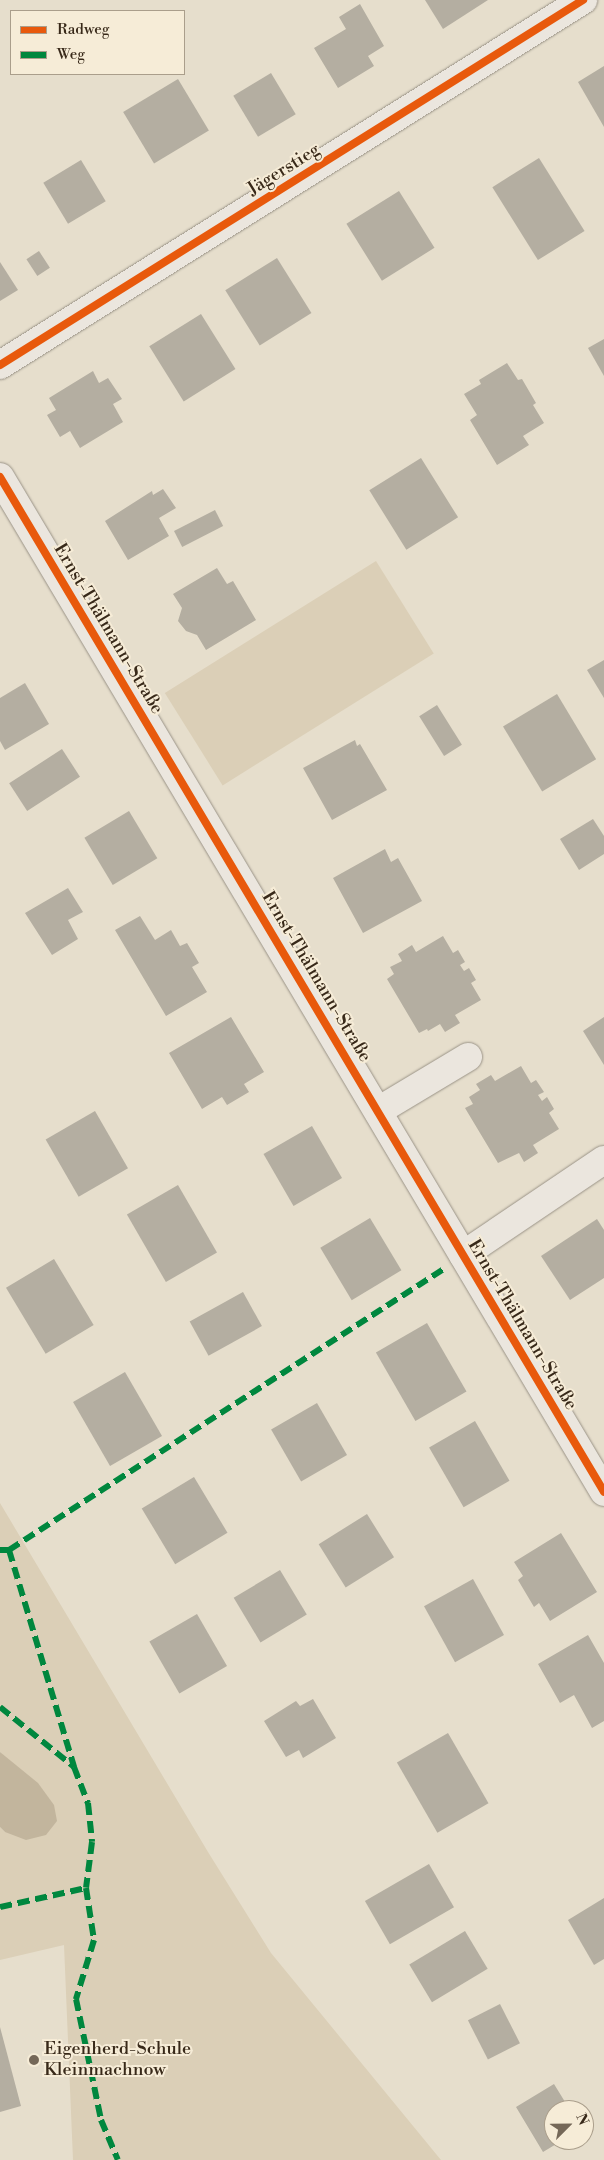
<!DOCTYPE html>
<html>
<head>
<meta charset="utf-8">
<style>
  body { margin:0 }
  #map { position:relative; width:604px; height:2160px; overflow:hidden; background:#e6decc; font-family:"Libre Bodoni",serif }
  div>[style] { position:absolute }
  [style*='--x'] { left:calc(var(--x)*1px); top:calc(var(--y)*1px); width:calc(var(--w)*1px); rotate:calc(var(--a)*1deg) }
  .green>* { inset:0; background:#dbcfb7; transform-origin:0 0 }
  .water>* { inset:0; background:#c2b59d }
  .building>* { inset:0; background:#b4aea1; transform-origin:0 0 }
  .roads { filter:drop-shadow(0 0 1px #9a9387) drop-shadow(0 0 1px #9a9387) }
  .minor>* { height:28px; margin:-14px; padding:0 14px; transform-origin:14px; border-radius:14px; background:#ebe6de }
  .quiet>* { height:6px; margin-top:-3px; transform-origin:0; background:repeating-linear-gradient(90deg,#00873e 0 12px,transparent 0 18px) }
  .cycleway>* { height:8px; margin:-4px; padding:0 4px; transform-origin:4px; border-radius:4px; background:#e8590c }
  .dots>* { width:14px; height:14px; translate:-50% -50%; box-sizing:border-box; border:2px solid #f6ecd7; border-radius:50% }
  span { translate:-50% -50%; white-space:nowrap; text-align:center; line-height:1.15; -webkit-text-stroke:4px #f6ecd7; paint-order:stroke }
  .street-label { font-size:18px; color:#382919 }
  .poi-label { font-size:18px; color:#382919 }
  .left { translate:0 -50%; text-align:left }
  .legend { position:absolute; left:10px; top:10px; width:175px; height:65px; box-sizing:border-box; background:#f6ecd7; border:1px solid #aa9e8b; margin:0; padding:6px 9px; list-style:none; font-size:15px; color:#382919 }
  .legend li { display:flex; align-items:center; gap:10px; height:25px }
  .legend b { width:25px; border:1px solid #aa9e8b }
  .north { position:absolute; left:544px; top:2100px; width:50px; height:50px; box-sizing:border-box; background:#f6ecd7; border:1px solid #aa9e8b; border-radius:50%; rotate:67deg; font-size:14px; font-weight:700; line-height:20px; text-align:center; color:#382919 }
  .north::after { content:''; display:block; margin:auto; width:18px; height:22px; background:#756858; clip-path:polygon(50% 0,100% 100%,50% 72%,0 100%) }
</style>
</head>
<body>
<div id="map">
  <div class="green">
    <i style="left:376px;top:561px;width:109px;height:249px;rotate:58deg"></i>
    <i style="clip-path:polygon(0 1503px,208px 1852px,271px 1953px,441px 2160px,73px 2160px,64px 1945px,0 1960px,0 1827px,5px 1832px,2px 1754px,0 1752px)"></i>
  </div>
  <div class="water">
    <i style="clip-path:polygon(0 1752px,38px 1783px,54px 1805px,57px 1821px,46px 1835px,26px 1840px,5px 1832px,0 1827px)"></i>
  </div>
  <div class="building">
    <i style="clip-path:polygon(425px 0,488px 0,443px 29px)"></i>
    <i style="clip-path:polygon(360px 4px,384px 46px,368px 56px,374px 66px,338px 88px,314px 48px,346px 29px,339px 17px)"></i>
    <i style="clip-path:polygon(604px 66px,604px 127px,578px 82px)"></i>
    <i style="left:271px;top:73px;width:48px;height:44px;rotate:59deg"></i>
    <i style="left:178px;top:79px;width:60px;height:64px;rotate:59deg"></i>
    <i style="left:539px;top:158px;width:86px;height:55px;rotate:58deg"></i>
    <i style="left:81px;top:160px;width:48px;height:44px;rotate:59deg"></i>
    <i style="left:399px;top:191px;width:67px;height:62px;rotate:58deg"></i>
    <i style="left:39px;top:251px;width:20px;height:15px;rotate:57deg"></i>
    <i style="left:277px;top:258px;width:65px;height:61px;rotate:58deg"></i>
    <i style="clip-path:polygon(0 262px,18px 290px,0 301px)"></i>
    <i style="left:201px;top:314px;width:65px;height:61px;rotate:58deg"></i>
    <i style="clip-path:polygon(604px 339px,604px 376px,588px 348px)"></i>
    <i style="clip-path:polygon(507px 363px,518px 380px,522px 379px,536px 403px,533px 405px,544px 423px,523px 436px,529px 445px,497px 465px,470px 420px,477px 415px,464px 394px,481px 384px,479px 380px)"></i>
    <i style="clip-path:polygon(93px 371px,99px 383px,108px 378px,122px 399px,113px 404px,123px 422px,80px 448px,70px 431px,60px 437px,47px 415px,56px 410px,49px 398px)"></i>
    <i style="left:421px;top:458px;width:70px;height:61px;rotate:58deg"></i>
    <i style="clip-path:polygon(163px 489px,176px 508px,159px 518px,169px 536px,128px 560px,105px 521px,152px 491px,153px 495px)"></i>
    <i style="left:215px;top:510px;width:18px;height:46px;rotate:63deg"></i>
    <i style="clip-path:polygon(217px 568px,227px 584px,233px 581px,256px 620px,206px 650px,197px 635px,186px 631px,178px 621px,182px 608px,173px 594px)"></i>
    <i style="clip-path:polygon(604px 660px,604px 698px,587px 670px)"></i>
    <i style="clip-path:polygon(25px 683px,49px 724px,5px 750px,0 741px,0 698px)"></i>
    <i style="left:557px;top:694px;width:76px;height:63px;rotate:59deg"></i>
    <i style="left:437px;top:705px;width:47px;height:21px;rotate:58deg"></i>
    <i style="clip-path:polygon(355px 740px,357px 746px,360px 744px,387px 790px,332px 820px,303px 768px)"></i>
    <i style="left:62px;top:749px;width:33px;height:63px;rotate:57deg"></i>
    <i style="left:129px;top:811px;width:55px;height:52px;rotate:59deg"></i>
    <i style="clip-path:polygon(593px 819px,604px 836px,604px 854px,579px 870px,560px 839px)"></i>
    <i style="clip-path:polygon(385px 849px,391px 862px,398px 858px,422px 901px,363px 933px,333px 878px)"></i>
    <i style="clip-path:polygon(68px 888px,83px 912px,68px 920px,78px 939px,52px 955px,25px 913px)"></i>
    <i style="clip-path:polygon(140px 916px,155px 940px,171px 930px,180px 946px,187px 943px,199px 963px,192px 967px,207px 992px,166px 1016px,115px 930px)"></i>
    <i style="clip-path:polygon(443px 936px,453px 953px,458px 950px,465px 962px,460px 965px,464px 971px,469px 968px,476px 980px,471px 983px,481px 1000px,455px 1015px,460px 1023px,445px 1032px,440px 1024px,428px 1031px,427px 1029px,419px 1033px,387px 979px,394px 974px,390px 967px,402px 961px,398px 954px,412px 945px,416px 952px)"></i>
    <i style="clip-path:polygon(231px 1017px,264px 1072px,244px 1084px,249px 1092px,227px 1105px,222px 1097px,202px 1109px,169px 1053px)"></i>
    <i style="clip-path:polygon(604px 1017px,604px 1065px,583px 1031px)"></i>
    <i style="clip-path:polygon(521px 1066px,531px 1083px,536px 1080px,544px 1092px,538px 1095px,542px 1101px,547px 1097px,554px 1109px,549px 1113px,559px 1129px,533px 1145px,538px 1153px,524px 1162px,519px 1153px,498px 1163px,465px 1108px,473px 1104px,469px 1097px,480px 1090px,476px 1084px,491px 1075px,495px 1081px)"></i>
    <i style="left:95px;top:1111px;width:66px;height:57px;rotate:60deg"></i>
    <i style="left:312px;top:1126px;width:60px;height:56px;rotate:60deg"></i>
    <i style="left:178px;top:1185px;width:78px;height:59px;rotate:60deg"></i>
    <i style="left:370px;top:1218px;width:61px;height:58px;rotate:59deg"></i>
    <i style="clip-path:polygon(597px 1219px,604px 1230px,604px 1278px,570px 1300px,541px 1256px)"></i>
    <i style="left:54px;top:1259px;width:77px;height:56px;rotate:59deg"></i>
    <i style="left:243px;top:1292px;width:39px;height:61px;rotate:61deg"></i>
    <i style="left:427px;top:1323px;width:79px;height:59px;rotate:60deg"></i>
    <i style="left:125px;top:1372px;width:74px;height:60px;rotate:60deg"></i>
    <i style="left:317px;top:1403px;width:60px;height:53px;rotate:60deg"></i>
    <i style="left:475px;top:1421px;width:69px;height:53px;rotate:60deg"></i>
    <i style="left:194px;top:1477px;width:65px;height:61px;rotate:59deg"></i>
    <i style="left:367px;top:1514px;width:51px;height:57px;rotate:58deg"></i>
    <i style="clip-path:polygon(561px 1533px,597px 1592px,550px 1621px,539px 1603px,534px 1607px,518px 1580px,523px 1576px,514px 1562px)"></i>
    <i style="left:280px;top:1570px;width:52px;height:54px;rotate:59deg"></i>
    <i style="left:473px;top:1579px;width:64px;height:56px;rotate:61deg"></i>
    <i style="left:197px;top:1614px;width:60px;height:55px;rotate:60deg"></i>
    <i style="clip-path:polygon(588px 1635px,604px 1663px,604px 1721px,592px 1728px,574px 1695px,560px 1703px,538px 1664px)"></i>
    <i style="clip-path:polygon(313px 1699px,336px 1738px,303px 1758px,299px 1750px,286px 1757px,264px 1721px,296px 1701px,300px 1706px)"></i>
    <i style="left:448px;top:1733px;width:81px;height:59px;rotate:60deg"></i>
    <i style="left:429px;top:1864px;width:50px;height:74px;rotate:60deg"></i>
    <i style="clip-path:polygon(604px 1898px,604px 1959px,594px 1965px,568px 1920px)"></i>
    <i style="left:465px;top:1931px;width:44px;height:65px;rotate:59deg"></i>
    <i style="left:500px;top:2004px;width:44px;height:36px;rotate:63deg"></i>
    <i style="clip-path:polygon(0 2027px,21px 2106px,0 2112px)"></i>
    <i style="clip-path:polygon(554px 2084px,570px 2110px,554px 2110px,554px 2140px,563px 2140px,543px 2152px,516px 2107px)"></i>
  </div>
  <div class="roads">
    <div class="minor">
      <i style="--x:0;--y:365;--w:688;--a:-32.05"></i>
      <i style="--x:0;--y:477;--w:1181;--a:59.24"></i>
      <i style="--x:378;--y:1111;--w:105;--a:-31"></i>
      <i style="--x:463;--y:1255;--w:170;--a:-34"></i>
    </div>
  </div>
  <div class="quiet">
    <i style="--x:0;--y:1550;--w:9;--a:0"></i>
    <i style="--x:9;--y:1550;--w:519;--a:-32.89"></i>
    <i style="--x:9;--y:1550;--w:227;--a:73.3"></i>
    <i style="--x:0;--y:1707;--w:95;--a:39"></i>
    <i style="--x:74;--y:1767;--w:39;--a:69"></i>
    <i style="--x:88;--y:1803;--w:39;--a:84"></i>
    <i style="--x:92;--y:1842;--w:46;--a:97.4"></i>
    <i style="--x:86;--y:1888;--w:53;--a:81.3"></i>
    <i style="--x:94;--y:1940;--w:62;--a:107"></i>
    <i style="--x:76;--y:1999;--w:124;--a:78.3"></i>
    <i style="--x:101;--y:2120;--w:43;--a:67"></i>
    <i style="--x:0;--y:1907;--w:88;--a:-12.5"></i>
  </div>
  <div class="cycleway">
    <i style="--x:0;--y:365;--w:688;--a:-32.05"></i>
    <i style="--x:0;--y:477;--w:1181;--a:59.24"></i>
  </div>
  <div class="dots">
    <i style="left:34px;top:2060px;background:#756858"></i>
  </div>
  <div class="street-label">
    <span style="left:284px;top:170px;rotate:-32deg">Jägerstieg</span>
    <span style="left:108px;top:629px;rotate:59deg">Ernst-Thälmann-Straße</span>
    <span style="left:316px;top:977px;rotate:59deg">Ernst-Thälmann-Straße</span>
    <span style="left:522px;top:1325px;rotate:59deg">Ernst-Thälmann-Straße</span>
  </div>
  <div class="poi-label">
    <span class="left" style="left:44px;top:2060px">Eigenherd-Schule<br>Kleinmachnow</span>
  </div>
  <ul class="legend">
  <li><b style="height:6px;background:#e8590c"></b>Radweg</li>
  <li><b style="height:6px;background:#00873e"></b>Weg</li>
  </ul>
  <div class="north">N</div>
</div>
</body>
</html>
